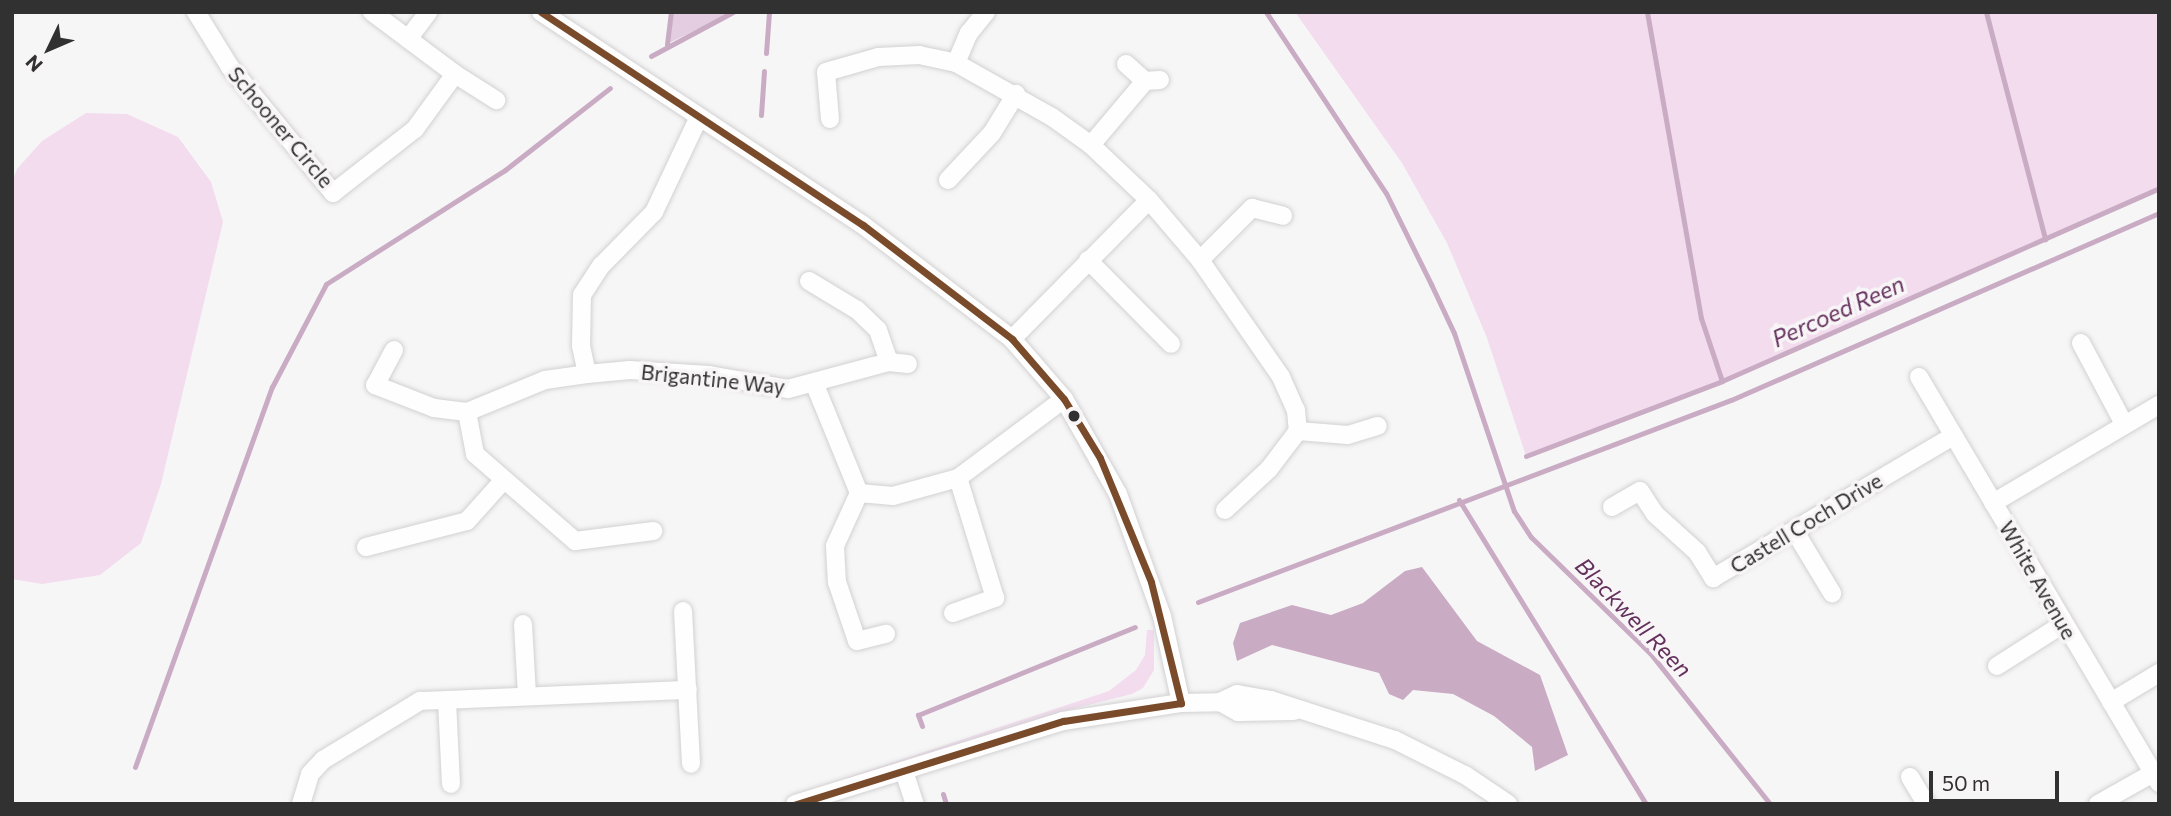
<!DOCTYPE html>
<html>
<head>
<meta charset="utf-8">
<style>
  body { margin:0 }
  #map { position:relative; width:2171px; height:816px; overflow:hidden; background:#f7f6f7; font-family:Commissioner,sans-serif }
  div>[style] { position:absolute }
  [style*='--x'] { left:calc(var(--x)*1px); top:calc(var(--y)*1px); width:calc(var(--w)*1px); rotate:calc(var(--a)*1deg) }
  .green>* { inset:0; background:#f2dcee }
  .forest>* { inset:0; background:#e4cde0 }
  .water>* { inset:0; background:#c9acc4 }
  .stream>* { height:5px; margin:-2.5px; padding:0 2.5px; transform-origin:2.5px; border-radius:2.5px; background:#c9acc4 }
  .roads { filter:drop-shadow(0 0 2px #d2d1d2) drop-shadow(0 0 2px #d2d1d2) }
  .minor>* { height:18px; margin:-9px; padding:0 9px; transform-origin:9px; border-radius:9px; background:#fefefe }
  .bus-1>* { height:7px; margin:-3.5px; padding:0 3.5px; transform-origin:3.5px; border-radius:3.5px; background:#7a4b2a }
  .dots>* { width:19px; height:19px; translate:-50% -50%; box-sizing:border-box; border:4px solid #f8f5f7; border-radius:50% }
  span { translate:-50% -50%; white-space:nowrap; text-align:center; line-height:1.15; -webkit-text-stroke:7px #f8f5f7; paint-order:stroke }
  .street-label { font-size:21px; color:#323132 }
  .water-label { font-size:23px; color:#64315d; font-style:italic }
  .frame { position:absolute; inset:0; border:14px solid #323132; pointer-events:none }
  .north { position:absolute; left:14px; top:14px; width:70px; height:70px; -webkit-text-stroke:5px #f8f5f7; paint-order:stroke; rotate:226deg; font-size:19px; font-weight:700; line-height:28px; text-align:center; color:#323132 }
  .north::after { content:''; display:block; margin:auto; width:24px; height:32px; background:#323132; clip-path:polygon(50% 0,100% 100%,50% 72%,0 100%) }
  .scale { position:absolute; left:1929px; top:771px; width:130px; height:32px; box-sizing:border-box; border:4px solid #323132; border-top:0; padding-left:9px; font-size:21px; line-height:24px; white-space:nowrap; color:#323132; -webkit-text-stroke:5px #f8f5f7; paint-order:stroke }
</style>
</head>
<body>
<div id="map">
  <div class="green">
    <i style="clip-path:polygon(1295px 12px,2159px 12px,2159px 188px,1722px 381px,1526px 456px,1487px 338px,1447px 243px,1402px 163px)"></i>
    <i style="clip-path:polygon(86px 113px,127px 114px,178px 137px,211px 182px,223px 222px,161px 484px,141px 543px,100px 575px,42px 584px,12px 579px,12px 182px,17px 169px,42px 141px)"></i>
    <i style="clip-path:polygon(1147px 630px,1154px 630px,1154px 670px,1143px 688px,1132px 694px,1064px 711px,848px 783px,846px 778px,1109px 691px,1136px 670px,1145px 655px)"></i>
  </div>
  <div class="forest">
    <i style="clip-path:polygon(671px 12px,733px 12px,667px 44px)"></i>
  </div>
  <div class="water">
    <i style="clip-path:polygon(1422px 567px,1477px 641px,1540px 675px,1568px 755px,1535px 771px,1532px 747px,1494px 716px,1453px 694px,1413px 690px,1403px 700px,1389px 694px,1379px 673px,1272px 645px,1237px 661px,1233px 643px,1240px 623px,1292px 605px,1331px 615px,1363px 603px,1405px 571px)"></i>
  </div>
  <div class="stream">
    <i style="--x:1266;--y:12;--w:217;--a:56.5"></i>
    <i style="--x:1386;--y:193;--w:102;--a:63.7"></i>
    <i style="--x:1431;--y:284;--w:54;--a:64.9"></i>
    <i style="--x:1454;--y:333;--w:188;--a:71.4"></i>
    <i style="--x:1514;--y:511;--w:31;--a:57"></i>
    <i style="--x:1531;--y:537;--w:166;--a:44.3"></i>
    <i style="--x:1650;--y:653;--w:193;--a:51.5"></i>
    <i style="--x:1647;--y:12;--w:311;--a:80"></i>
    <i style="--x:1701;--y:318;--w:66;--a:71.6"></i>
    <i style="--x:1986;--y:12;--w:235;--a:75.4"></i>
    <i style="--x:667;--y:44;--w:32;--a:-83"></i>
    <i style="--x:766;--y:53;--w:41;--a:-85.8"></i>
    <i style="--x:651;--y:56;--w:93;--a:-28.2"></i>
    <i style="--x:761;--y:115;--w:44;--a:-86.1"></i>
    <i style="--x:1526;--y:456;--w:210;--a:-20.9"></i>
    <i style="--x:1722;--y:381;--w:478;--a:-23.8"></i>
    <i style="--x:1459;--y:500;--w:357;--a:58.4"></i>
    <i style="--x:1198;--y:602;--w:570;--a:-20.76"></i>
    <i style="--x:1731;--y:400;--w:467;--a:-23.6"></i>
    <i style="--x:922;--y:726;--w:12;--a:-110"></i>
    <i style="--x:918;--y:715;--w:234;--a:-22.1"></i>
    <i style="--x:135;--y:767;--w:404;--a:-70.2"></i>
    <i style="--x:272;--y:387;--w:116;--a:-62.3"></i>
    <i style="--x:326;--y:284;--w:212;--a:-32.5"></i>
    <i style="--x:505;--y:170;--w:133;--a:-38"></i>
    <i style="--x:943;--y:794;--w:10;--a:73"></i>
  </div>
  <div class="roads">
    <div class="minor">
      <i style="--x:196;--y:12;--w:65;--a:58.3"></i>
      <i style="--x:230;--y:67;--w:163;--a:50.7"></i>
      <i style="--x:333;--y:193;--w:104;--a:-38"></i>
      <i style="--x:415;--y:129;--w:68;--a:-54"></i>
      <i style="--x:455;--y:74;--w:104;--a:-143.2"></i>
      <i style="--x:541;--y:12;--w:386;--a:33.5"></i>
      <i style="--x:863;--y:225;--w:188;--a:37.4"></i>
      <i style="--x:1012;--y:339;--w:79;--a:49.1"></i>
      <i style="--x:1064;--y:399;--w:109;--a:60.4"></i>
      <i style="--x:1118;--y:494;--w:130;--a:70.2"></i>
      <i style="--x:1162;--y:616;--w:89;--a:77.7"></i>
      <i style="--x:408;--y:39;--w:34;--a:-53"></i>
      <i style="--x:956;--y:63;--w:33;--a:-67"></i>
      <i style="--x:969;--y:33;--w:27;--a:-51"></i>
      <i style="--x:1126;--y:64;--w:25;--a:42"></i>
      <i style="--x:1145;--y:81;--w:15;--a:-4"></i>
      <i style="--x:455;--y:74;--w:49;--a:32.4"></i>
      <i style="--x:830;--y:119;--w:47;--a:-94.9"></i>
      <i style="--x:826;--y:72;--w:54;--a:-16.1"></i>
      <i style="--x:878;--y:57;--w:41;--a:-2.8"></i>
      <i style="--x:919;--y:55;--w:38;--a:12"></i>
      <i style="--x:956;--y:63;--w:110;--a:29.4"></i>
      <i style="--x:1052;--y:117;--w:48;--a:35.7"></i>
      <i style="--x:1091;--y:145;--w:80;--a:43.5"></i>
      <i style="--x:1149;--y:200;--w:79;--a:49.6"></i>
      <i style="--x:1200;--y:260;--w:142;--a:55.3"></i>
      <i style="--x:1281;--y:377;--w:36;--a:66"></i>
      <i style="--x:1296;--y:410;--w:21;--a:85"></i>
      <i style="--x:1091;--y:145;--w:84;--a:-49.8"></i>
      <i style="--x:948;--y:180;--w:64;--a:-46.9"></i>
      <i style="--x:992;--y:133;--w:46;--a:-58.4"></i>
      <i style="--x:1088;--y:260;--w:118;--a:45.3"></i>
      <i style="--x:1200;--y:260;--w:74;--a:-45"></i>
      <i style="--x:1252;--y:208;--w:32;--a:14"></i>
      <i style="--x:1012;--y:339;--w:195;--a:-45.4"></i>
      <i style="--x:2081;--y:343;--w:92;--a:62"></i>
      <i style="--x:394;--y:350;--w:40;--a:118"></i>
      <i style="--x:375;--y:385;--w:63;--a:21.3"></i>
      <i style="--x:434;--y:408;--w:33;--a:7"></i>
      <i style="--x:467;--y:412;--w:84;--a:-22.3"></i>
      <i style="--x:545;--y:380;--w:42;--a:-8.1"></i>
      <i style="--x:587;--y:374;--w:43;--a:-5.3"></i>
      <i style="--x:630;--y:370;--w:79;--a:3.6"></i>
      <i style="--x:709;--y:375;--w:80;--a:10"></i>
      <i style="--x:788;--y:389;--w:105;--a:-15"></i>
      <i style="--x:889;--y:362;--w:34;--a:-109"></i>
      <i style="--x:878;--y:330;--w:29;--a:-136"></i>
      <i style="--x:857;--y:310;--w:56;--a:-148.9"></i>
      <i style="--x:889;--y:362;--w:19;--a:6"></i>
      <i style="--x:587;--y:374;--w:29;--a:-102"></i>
      <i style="--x:581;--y:346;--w:51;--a:-88.9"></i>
      <i style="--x:582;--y:295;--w:35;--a:-57"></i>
      <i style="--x:601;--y:266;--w:76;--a:-45.5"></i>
      <i style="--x:654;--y:212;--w:105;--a:-64.7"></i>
      <i style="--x:1919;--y:377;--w:472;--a:59.4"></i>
      <i style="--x:815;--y:385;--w:117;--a:67.8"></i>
      <i style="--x:859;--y:493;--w:34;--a:5"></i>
      <i style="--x:893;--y:496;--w:67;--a:-15.5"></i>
      <i style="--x:958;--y:478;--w:132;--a:-36.7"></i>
      <i style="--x:467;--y:412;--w:43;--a:79.2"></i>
      <i style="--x:475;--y:454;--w:133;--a:41"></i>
      <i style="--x:575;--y:541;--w:79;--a:-7.3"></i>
      <i style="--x:1298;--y:431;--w:50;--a:4.6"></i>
      <i style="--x:1348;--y:435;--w:31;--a:-17"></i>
      <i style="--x:859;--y:493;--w:58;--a:114.4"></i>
      <i style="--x:835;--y:546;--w:36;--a:87"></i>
      <i style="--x:837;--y:582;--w:62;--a:71.3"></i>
      <i style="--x:857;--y:641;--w:30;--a:-14"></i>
      <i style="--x:1993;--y:503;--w:193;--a:-30.6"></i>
      <i style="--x:1612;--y:507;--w:32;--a:-30"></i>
      <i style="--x:1640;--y:491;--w:27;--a:57"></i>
      <i style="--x:1655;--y:514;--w:57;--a:42.1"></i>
      <i style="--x:1697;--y:552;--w:31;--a:58"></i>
      <i style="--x:1713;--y:578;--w:279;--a:-30.6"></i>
      <i style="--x:1225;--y:510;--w:60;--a:-43"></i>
      <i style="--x:1269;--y:469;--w:48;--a:-52.7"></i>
      <i style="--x:1794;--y:530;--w:74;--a:58.9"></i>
      <i style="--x:366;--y:547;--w:104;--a:-14.4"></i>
      <i style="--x:467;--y:521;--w:52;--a:-48.1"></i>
      <i style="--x:683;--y:611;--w:153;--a:87"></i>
      <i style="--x:953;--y:613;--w:45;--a:-19.7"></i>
      <i style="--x:995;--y:598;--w:126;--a:-107.1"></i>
      <i style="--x:523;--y:624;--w:72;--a:86.8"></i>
      <i style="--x:1997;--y:666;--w:78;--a:-32.5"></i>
      <i style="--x:447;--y:700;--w:84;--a:87.3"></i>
      <i style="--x:1220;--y:702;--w:21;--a:29"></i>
      <i style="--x:1238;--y:712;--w:56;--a:-1"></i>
      <i style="--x:2111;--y:702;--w:56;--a:-31.1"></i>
      <i style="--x:904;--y:771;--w:35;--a:72"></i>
      <i style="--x:1910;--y:777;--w:31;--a:59"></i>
      <i style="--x:301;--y:804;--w:31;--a:-73"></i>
      <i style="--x:310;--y:774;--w:19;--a:-47"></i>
      <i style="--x:323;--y:760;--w:114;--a:-31.3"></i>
      <i style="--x:420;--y:701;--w:268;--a:-2.4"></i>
      <i style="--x:795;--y:804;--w:281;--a:-17.2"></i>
      <i style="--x:1063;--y:721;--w:119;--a:-8.7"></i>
      <i style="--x:1181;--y:703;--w:39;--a:-1"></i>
      <i style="--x:1220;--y:702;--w:19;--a:-25"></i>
      <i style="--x:1237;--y:694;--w:35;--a:10"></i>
      <i style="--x:1271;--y:700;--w:130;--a:17.9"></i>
      <i style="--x:1395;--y:740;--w:78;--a:26.6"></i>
      <i style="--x:1465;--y:775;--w:52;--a:34"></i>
      <i style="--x:2098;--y:804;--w:63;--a:-29.4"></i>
    </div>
  </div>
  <div class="bus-1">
    <i style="--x:541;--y:12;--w:386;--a:33.5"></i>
    <i style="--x:863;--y:225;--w:188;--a:37.4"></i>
    <i style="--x:1012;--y:339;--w:79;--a:49.1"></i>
    <i style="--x:1064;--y:399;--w:69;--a:58.6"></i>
    <i style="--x:1100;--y:458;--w:134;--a:67.6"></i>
    <i style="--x:1151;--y:582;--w:125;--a:76.1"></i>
    <i style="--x:1181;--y:703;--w:119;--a:171.3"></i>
    <i style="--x:1063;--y:721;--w:280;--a:162.7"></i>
  </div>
  <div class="dots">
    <i style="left:1074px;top:416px;background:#323132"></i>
  </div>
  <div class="street-label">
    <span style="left:281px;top:127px;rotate:50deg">Schooner Circle</span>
    <span style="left:713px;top:379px;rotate:6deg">Brigantine Way</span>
    <span style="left:1806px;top:523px;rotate:-31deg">Castell Coch Drive</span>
    <span style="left:2038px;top:580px;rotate:60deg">White Avenue</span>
  </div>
  <div class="water-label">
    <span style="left:1838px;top:311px;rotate:-24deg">Percoed Reen</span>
    <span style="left:1634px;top:617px;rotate:46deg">Blackwell Reen</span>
  </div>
  <div class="frame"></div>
  <div class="north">N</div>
  <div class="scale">50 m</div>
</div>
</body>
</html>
